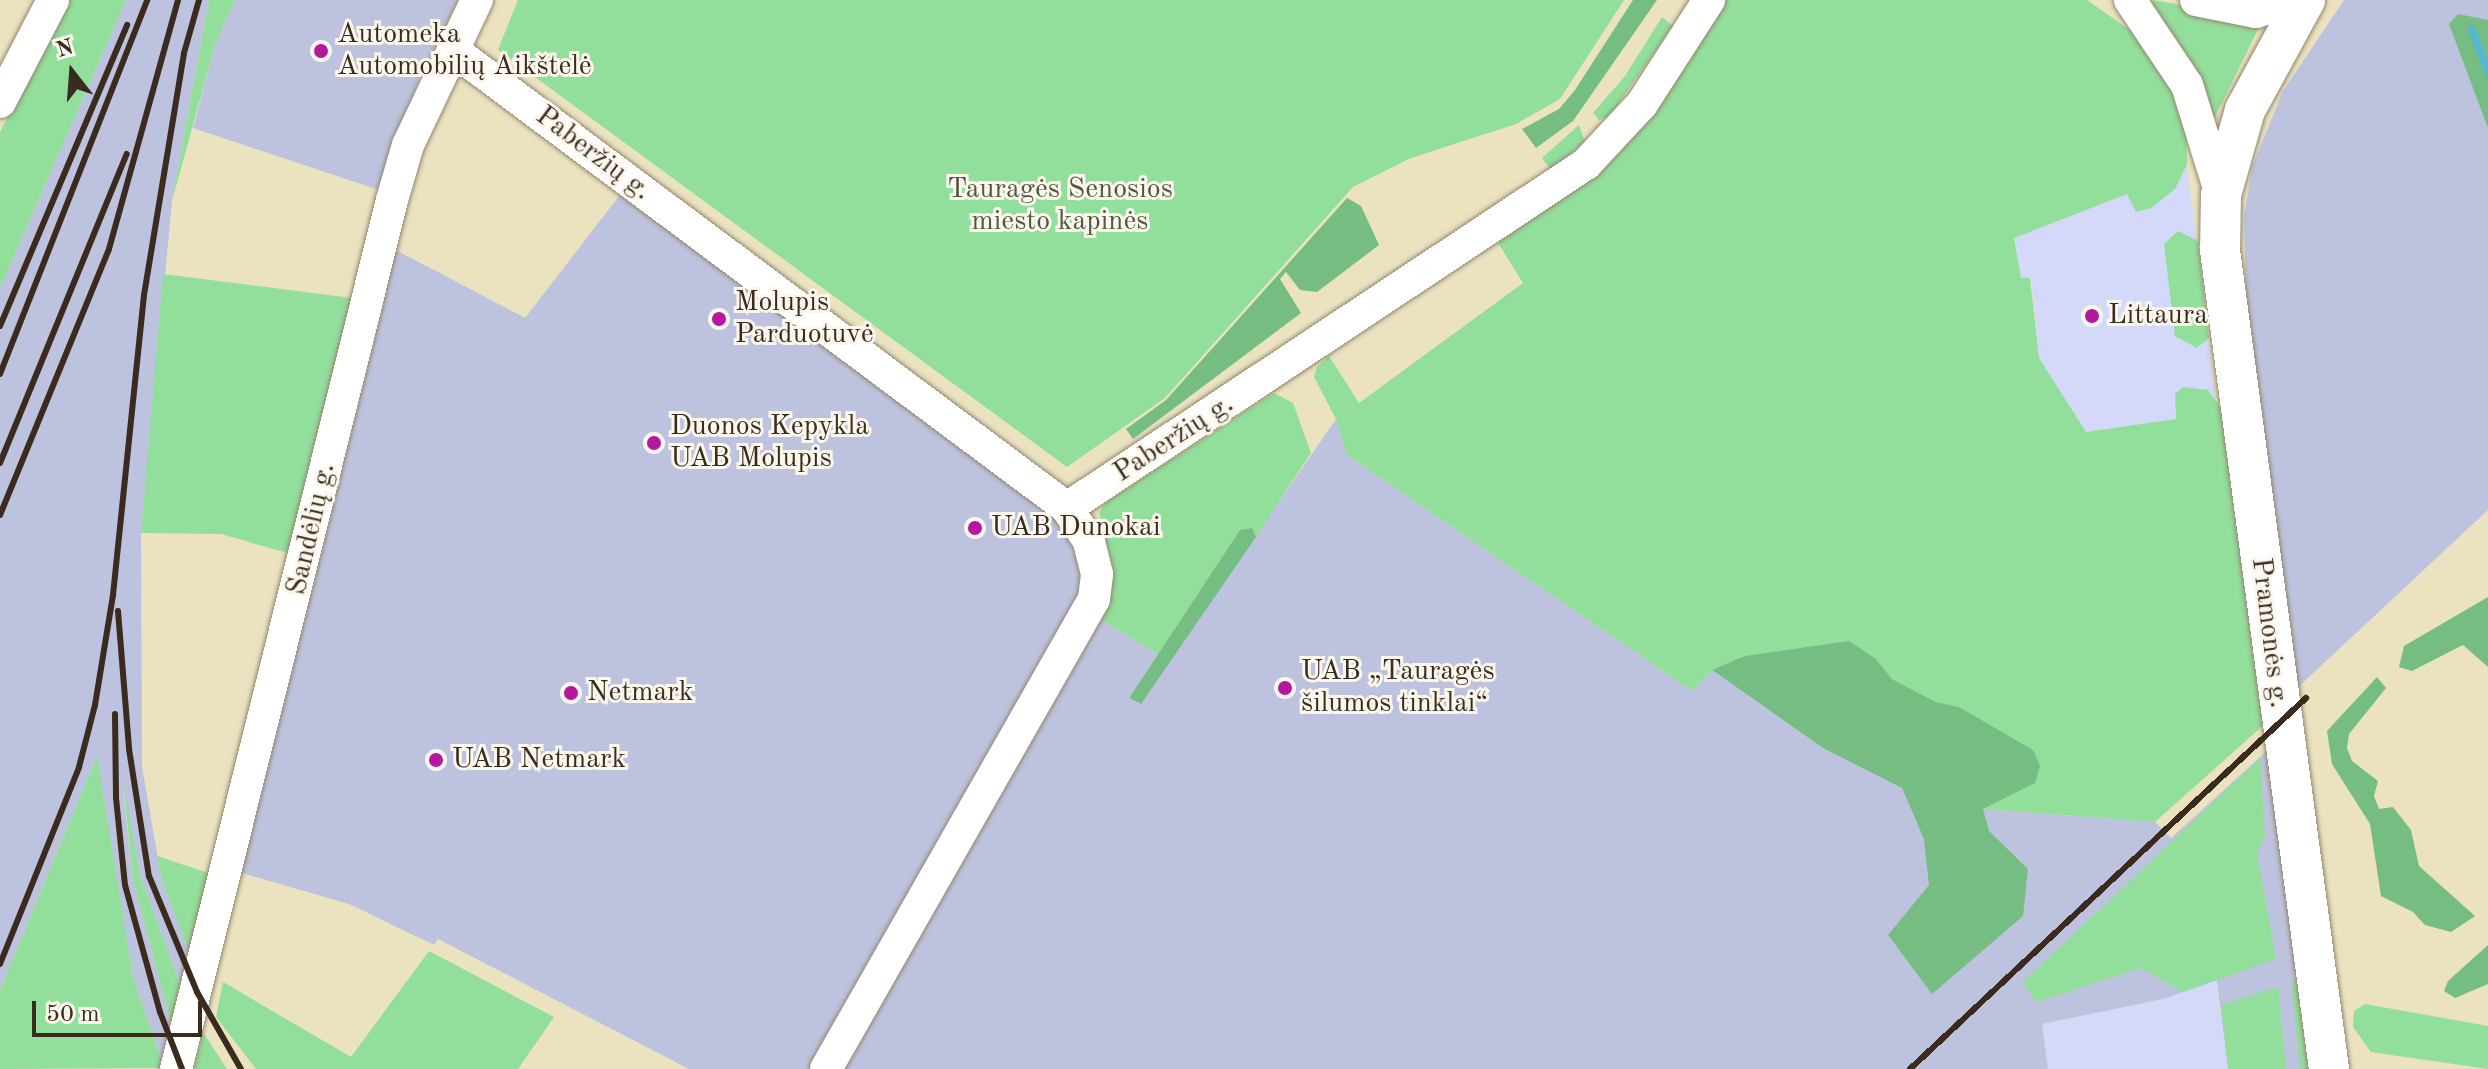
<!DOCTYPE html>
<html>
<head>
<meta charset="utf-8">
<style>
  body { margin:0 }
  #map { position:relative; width:2488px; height:1069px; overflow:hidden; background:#ebe2c0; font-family:"Old Standard TT",serif }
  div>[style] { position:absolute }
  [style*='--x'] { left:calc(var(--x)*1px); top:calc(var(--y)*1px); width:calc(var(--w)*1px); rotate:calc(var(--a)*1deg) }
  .built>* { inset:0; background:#d4d8f9 }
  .industrial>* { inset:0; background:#bdc3de }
  .green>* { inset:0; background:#92de9b; transform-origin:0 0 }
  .forest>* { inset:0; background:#75bd83 }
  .stream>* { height:7px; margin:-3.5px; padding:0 3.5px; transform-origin:3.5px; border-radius:3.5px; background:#56b7d4 }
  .roads { filter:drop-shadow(0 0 2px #93866f) drop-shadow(0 0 2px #93866f) }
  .minor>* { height:32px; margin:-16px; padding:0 16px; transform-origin:16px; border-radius:16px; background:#fff }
  .major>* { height:40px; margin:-20px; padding:0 20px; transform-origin:20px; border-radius:20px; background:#fff }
  .rail>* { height:6px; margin:-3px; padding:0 3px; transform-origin:3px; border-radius:3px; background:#3b2a1e }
  .dots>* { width:22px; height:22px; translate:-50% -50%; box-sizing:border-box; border:4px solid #fbf7ec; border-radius:50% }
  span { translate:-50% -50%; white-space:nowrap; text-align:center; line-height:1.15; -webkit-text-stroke:6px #fbf7ec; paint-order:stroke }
  .poi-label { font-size:28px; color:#3b2a1e }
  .left { translate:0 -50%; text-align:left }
  .street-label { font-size:28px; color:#3b2a1e }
  .park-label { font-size:28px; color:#51573d }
  .north { position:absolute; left:32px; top:32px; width:80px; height:80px; -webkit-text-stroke:6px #fbf7ec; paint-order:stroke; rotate:343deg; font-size:22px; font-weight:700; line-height:32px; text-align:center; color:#3b2a1e }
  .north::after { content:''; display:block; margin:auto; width:28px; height:36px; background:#3b2a1e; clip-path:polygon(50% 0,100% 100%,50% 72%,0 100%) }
  .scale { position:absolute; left:32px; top:1001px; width:170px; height:36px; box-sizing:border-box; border:4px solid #3b2a1e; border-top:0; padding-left:10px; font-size:24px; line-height:28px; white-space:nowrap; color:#3b2a1e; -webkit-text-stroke:6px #fbf7ec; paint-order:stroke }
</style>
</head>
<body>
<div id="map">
  <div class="built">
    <i style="clip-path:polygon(2187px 165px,2216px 402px,2208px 390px,2175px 409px,2176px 419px,2086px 432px,2039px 358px,2031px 278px,2021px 279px,2014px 238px,2127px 193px,2175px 189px)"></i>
    <i style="clip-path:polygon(2217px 980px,2228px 1069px,2048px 1069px,2042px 1024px,2163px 999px)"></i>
  </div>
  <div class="industrial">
    <i style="clip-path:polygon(126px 0,209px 0,172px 201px,141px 533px,142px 767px,162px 881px,191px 957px,182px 989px,140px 875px,123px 788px,133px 880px,173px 1030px,164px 1068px,133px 978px,96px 758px,0 990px,0 288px)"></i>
    <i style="clip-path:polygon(235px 0,458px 0,420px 77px,379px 190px,193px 128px,215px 45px)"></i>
    <i style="clip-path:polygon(2344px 0,2488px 0,2488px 510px,2294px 691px,2246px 294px,2244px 217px,2252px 167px,2283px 91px)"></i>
    <i style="clip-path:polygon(630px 182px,1100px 533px,1114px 571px,1101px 620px,1158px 654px,1129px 698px,1140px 704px,1336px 419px,1347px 455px,1692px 691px,1712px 670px,1823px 748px,1983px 809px,2155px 822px,2171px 838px,2271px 747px,2320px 1069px,2228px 1069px,2217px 980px,2163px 999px,2042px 1024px,2048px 1069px,689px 1069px,438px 939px,434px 945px,349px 904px,228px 869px,392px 248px,525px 318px)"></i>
  </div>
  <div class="green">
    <i style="clip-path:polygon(69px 0,126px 0,0 288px,0 132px)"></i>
    <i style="clip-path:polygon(209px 0,235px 0,215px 45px,172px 201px)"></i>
    <i style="clip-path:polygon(518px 0,1624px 0,1560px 99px,1516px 124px,1411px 158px,1353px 187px,1165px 398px,1067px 467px,498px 50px)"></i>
    <i style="clip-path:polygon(1723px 0,2087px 0,2141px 38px,2171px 79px,2186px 124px,2187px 165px,2175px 189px,2151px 208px,2136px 212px,2127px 194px,2014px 238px,2021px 278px,2030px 278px,2039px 358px,2086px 432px,2176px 419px,2175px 394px,2183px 387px,2208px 390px,2222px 409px,2268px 721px,2155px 822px,1983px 809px,2035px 783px,1959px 707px,1936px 702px,1892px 679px,1876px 659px,1712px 670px,1692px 691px,1347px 455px,1336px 419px,1314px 377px,1317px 367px,1329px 356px,1359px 403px,1523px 283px,1498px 243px,1540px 213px)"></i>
    <i style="clip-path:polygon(2154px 0,2262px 21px,2212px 123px,2150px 4px)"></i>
    <i style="clip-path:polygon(1662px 17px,1673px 26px,1609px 117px,1599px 120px,1593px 113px,1625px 76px)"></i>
    <i style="clip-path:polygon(1579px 125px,1585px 142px,1551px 170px,1542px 158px)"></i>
    <i style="clip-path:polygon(2178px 231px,2198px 241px,2209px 338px,2197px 348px,2175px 336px,2164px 244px)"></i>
    <i style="clip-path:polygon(163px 274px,352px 298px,291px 554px,221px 534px,141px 533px)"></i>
    <i style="clip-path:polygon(1274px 393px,1293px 403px,1311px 453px,1256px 537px,1251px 528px,1240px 530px,1158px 654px,1101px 620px,1114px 571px,1099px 513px,1105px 503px)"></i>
    <i style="clip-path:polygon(97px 756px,133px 978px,164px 1068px,0 1069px,0 990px)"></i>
    <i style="clip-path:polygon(2260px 758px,2265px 835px,2257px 854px,2276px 959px,2183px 992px,2140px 968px,2037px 1002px,2022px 983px)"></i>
    <i style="clip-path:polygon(123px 780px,140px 875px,182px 989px,173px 1030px,133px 880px)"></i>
    <i style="clip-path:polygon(157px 856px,214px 875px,191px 957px,162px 881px)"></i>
    <i style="clip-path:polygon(429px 951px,554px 1017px,518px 1069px,256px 1069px,216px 1017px,223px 982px,351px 1057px)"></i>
    <i style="left:2302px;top:981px;width:88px;height:11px;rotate:84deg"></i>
    <i style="clip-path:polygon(2278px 987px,2286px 1069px,2228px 1069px,2221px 1005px)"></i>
    <i style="clip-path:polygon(2365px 1004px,2488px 1026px,2488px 1069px,2371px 1052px,2353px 1027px,2354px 1011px)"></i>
    <i style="clip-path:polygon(203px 1032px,227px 1069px,194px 1069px)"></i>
  </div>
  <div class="forest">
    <i style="clip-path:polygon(1633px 0,1657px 0,1573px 121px,1536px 148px,1522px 129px,1559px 109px,1575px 90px)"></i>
    <i style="clip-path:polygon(2458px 14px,2488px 20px,2488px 128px,2449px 24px)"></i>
    <i style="clip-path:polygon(1347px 198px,1361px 206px,1379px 245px,1317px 292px,1300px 290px,1286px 272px,1280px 279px,1301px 313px,1133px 439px,1126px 429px,1166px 400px)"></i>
    <i style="clip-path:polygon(1252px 528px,1256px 537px,1141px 704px,1129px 698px,1240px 530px)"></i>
    <i style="clip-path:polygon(2488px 597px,2488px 667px,2463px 645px,2412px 671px,2399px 667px,2404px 646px)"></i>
    <i style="clip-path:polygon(1849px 641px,1876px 659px,1892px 679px,1936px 702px,1959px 707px,2033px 750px,2040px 766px,2035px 783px,1983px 809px,1989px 831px,2028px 869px,2023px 916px,1932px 994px,1888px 935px,1929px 885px,1924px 839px,1902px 788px,1823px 748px,1712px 670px,1745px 656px)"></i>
    <i style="clip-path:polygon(2377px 677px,2386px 688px,2349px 734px,2347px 748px,2352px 761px,2378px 781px,2374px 796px,2379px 809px,2393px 807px,2411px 830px,2419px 866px,2475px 916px,2451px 932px,2425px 925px,2413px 912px,2381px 896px,2370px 824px,2332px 764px,2327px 731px)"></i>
    <i style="clip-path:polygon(2488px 945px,2488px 984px,2455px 998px,2444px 991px,2448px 981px)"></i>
  </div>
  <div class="stream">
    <i style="--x:2471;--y:28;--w:48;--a:69.3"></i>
  </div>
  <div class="roads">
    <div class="minor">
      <i style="--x:2130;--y:0;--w:102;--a:56.2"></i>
      <i style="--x:2187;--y:85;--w:115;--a:72.8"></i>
      <i style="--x:2196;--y:0;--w:61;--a:11.3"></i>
      <i style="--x:2256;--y:12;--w:37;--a:-19"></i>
      <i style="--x:453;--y:50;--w:766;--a:36.72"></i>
      <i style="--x:1067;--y:508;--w:623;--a:-33.54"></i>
      <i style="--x:1586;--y:164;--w:82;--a:-47"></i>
      <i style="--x:1642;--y:104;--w:124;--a:-57.2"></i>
      <i style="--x:0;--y:102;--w:115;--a:-62.5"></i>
      <i style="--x:176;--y:1069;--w:895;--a:-76.04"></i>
      <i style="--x:392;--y:200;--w:57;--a:-73.8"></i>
      <i style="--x:408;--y:145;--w:161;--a:-64.6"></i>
      <i style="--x:826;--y:1069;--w:541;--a:-60.31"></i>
      <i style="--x:1094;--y:599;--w:25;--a:-83"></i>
      <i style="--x:1097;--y:574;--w:34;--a:-104"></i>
      <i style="--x:1089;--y:541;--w:40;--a:-124"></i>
    </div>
    <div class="major">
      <i style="--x:2305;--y:0;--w:125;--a:118.6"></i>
      <i style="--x:2245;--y:110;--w:88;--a:105.8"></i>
      <i style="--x:2221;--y:195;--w:55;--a:91"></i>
      <i style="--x:2220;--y:250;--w:826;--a:82.42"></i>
    </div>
  </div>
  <div class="rail">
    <i style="--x:0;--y:326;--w:327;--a:-67.1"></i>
    <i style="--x:0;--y:374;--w:402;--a:-68.5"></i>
    <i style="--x:0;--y:463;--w:334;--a:-67.7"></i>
    <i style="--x:0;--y:515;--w:287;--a:-67.7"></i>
    <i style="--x:109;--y:249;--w:258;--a:-74.5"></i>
    <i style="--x:118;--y:611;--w:138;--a:85.4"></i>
    <i style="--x:129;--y:749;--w:129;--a:81.1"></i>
    <i style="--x:149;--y:876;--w:126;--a:67.5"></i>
    <i style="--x:197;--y:992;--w:89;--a:60.3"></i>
    <i style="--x:115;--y:714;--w:84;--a:89.3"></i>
    <i style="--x:116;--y:798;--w:87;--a:84.1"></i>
    <i style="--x:125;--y:885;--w:132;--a:74.6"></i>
    <i style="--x:160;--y:1012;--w:61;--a:68.9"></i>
    <i style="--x:0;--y:964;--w:212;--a:-68.1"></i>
    <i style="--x:79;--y:767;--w:64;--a:-75.5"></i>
    <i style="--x:95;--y:705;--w:111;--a:-80.7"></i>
    <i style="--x:113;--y:595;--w:302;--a:-84.1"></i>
    <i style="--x:144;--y:295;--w:245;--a:-80.6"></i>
    <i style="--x:184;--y:53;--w:55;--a:-74.2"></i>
    <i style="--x:1910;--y:1069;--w:543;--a:-43.13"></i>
  </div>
  <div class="dots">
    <i style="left:321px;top:51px;background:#b5179e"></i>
    <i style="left:2092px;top:316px;background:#b5179e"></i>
    <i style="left:719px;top:319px;background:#b5179e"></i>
    <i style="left:654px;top:443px;background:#b5179e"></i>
    <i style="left:975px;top:528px;background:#b5179e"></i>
    <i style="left:1285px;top:688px;background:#b5179e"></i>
    <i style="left:571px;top:693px;background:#b5179e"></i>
    <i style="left:436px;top:760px;background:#b5179e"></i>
  </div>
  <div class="poi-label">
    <span class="left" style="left:337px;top:51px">Automeka<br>Automobilių Aikštelė</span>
    <span class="left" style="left:735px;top:319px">Molupis<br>Parduotuvė</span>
    <span class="left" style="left:2108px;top:316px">Littaura</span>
    <span class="left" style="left:670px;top:443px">Duonos Kepykla<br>UAB Molupis</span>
    <span class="left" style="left:991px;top:528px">UAB Dunokai</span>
    <span class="left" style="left:1301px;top:688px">UAB „Tauragės<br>šilumos tinklai“</span>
    <span class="left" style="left:587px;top:693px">Netmark</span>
    <span class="left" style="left:452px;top:760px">UAB Netmark</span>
  </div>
  <div class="street-label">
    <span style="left:593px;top:154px;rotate:37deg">Paberžių g.</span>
    <span style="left:1174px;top:439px;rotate:-33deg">Paberžių g.</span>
    <span style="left:312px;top:529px;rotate:-77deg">Sandėlių g.</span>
    <span style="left:2269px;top:633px;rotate:83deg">Pramonės g.</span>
  </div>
  <div class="park-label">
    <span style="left:1060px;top:206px">Tauragės Senosios<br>miesto kapinės</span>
  </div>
  <div class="north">N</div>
  <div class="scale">50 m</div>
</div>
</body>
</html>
